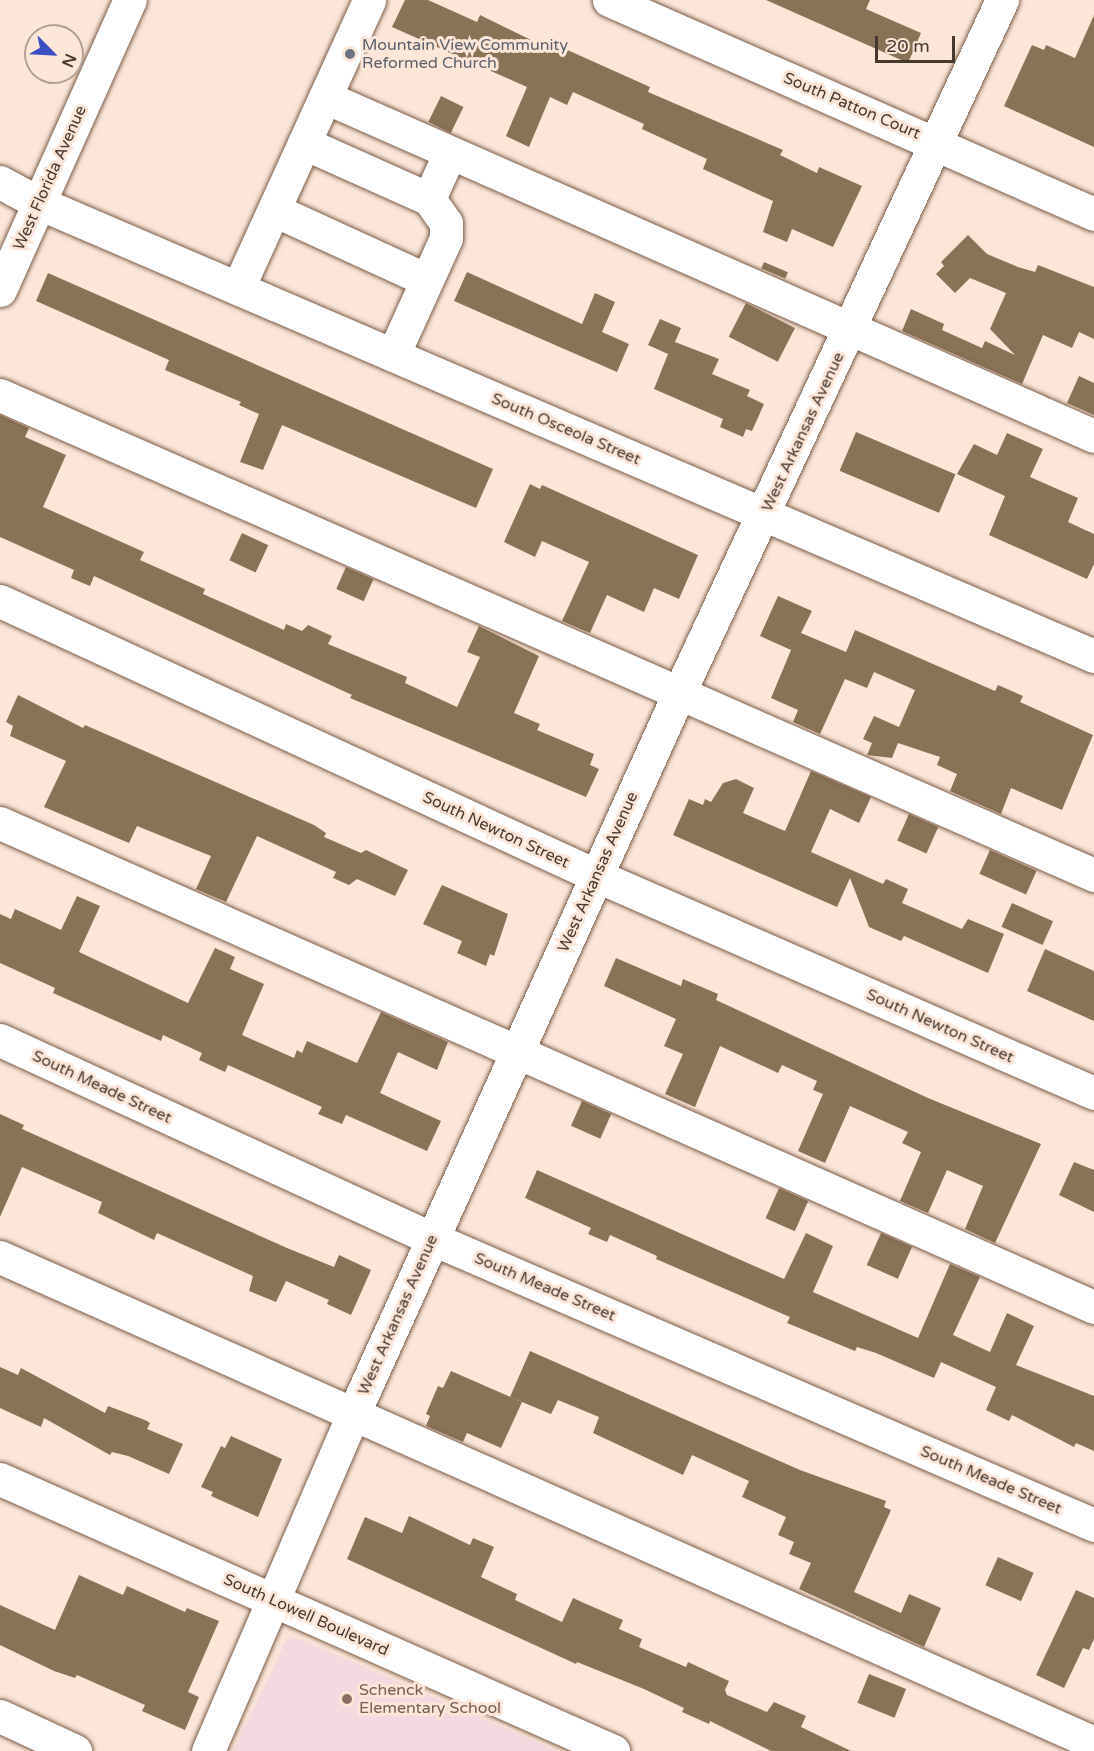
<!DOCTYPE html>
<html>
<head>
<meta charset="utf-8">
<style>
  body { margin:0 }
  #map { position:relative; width:1094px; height:1751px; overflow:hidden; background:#fbe6d8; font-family:"Varela Round",sans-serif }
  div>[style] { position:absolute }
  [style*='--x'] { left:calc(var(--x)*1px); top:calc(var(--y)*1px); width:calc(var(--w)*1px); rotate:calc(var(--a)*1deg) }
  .education>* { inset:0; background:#f3d9e0 }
  .building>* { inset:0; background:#887356; transform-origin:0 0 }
  .roads { filter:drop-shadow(0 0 2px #795c47) drop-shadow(0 0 2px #795c47) }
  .minor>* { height:33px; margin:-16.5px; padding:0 16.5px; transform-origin:16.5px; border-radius:16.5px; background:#fff }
  .dots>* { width:16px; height:16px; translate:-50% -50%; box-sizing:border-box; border:3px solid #fbe6d8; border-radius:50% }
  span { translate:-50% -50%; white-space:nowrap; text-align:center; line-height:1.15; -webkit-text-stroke:6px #fbe6d8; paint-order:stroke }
  .worship-label { font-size:16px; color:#5b616d }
  .left { translate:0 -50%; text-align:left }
  .street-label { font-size:16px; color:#473930 }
  .education-label { font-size:16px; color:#785e54 }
  .north { position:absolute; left:24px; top:24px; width:60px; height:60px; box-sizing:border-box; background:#fbe6d8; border:2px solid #b3a195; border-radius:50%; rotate:114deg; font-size:16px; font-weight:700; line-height:24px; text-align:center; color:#473930 }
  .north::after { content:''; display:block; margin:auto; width:21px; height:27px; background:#3c4ec1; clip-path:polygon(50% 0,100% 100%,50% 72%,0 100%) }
  .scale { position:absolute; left:875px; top:36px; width:80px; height:27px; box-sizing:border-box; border:3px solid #473930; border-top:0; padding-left:8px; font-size:18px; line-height:21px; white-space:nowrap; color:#473930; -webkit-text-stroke:4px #fbe6d8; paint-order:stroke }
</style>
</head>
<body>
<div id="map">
  <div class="education">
    <i style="clip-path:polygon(288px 1636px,307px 1642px,557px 1751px,233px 1751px)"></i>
  </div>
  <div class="building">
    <i style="clip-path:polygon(405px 0,428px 0,477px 22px,480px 15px,560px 54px,563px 48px,650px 87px,648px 92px,783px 150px,780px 155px,817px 173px,819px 167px,862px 186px,833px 247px,792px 229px,787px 242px,763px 232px,773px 201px,703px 169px,707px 159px,642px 129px,644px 124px,573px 92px,567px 105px,550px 97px,529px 147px,506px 136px,527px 87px,392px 27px)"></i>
    <i style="clip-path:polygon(766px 0,870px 0,866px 9px,921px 33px,908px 63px)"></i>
    <i style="clip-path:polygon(1094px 15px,1094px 147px,1004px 106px,1032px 45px,1044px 50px,1046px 45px,1075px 58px)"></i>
    <i style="left:441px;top:96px;width:25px;height:29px;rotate:26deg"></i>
    <i style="clip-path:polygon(968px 235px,987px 254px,1018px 267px,1035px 272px,1038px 265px,1094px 287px,1094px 339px,1079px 332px,1072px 348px,1043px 335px,1022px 384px,902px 331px,911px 309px,944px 324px,942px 330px,982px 348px,985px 341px,1015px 355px,990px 329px,1006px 293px,970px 278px,955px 293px,936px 274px,944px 266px,941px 262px)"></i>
    <i style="left:764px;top:262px;width:26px;height:7px;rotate:23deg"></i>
    <i style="clip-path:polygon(467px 272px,582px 324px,595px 293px,615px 302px,602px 332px,629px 344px,617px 372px,454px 301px)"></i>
    <i style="clip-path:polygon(48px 273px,493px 469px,476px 508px,282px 425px,263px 470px,240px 462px,259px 414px,239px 405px,241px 402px,165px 370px,169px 360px,36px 301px)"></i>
    <i style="left:746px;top:303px;width:55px;height:38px;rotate:27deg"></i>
    <i style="clip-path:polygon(660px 319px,681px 328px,675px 342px,719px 359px,712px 374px,750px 390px,747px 396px,764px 404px,752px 431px,746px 429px,743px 437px,720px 427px,723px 419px,654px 389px,668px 354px,648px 345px)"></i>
    <i style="clip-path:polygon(1079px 376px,1094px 383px,1094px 415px,1067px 403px)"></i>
    <i style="clip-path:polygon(0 415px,29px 428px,25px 437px,66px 455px,43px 507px,144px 552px,140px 560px,205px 589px,203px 594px,284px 630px,286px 624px,302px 631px,308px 625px,332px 636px,328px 644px,407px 677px,405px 683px,457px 707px,480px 657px,467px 652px,479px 626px,539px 656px,514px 713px,540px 724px,537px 730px,594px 754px,590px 765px,599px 769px,586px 797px,350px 698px,352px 695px,94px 576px,90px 586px,71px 578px,74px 570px,0 537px)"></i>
    <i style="left:856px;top:432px;width:108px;height:42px;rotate:23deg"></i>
    <i style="clip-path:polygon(1007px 433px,1043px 449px,1030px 477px,1078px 498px,1068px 522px,1094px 534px,1094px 564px,1087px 579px,989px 535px,1005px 496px,957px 474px,974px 444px,997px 455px)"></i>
    <i style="clip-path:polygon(530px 484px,540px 489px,542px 485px,698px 555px,679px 599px,654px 588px,644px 612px,607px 595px,590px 633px,562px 621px,589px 562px,542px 541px,535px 557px,504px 542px)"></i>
    <i style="left:242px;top:533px;width:29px;height:30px;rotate:25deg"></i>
    <i style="left:346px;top:567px;width:30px;height:24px;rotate:24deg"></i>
    <i style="clip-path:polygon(778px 596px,812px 611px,801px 633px,846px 652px,855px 630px,995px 691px,998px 685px,1023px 696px,1020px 702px,1093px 735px,1062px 810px,1011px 788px,1001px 814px,950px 791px,957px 774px,937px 765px,940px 757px,898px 743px,892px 758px,867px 755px,872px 743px,863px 739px,874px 716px,899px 727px,915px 690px,874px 672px,867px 688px,845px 679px,820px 734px,793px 722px,798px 710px,771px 698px,791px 650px,760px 636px)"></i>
    <i style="clip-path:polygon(18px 695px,83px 728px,85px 725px,314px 825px,326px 833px,324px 837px,361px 853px,366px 850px,408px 870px,395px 896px,357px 879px,349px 885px,333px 878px,336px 872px,257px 836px,226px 902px,196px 889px,211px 856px,137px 826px,129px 843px,44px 807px,66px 761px,10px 736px,13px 726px,6px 722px)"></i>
    <i style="clip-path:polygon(811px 771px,871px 797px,859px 823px,830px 809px,811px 852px,883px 884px,886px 879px,908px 889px,902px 903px,962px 929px,968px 919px,1004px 934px,988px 973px,904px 936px,901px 941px,869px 927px,850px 878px,837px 907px,673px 835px,689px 799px,703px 805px,705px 799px,711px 802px,723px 783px,736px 779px,754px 788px,743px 813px,785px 831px)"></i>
    <i style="left:909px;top:814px;width:32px;height:29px;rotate:24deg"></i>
    <i style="left:990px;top:850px;width:51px;height:26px;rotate:24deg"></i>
    <i style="clip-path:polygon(442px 885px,508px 914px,494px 956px,490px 954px,486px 966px,457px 953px,462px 941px,423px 924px)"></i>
    <i style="clip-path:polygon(77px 896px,100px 906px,79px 952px,188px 1003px,215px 948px,235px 957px,230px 969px,264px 984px,242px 1035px,294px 1058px,297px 1050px,302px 1053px,307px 1041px,357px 1063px,381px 1012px,448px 1042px,437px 1070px,398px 1052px,380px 1093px,441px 1121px,427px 1151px,346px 1115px,342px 1124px,318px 1114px,322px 1107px,228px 1065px,225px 1072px,199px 1060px,202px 1053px,163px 1035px,161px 1041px,53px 993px,55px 988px,0 963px,0 914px,11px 919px,15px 909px,61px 930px)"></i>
    <i style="left:1012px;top:903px;width:45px;height:26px;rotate:24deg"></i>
    <i style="clip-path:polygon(1045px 949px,1094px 971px,1094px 1021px,1027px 991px)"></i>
    <i style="clip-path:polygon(616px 958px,681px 986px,683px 979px,718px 994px,716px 1000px,928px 1098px,1041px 1144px,995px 1243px,965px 1229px,983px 1186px,947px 1170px,928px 1213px,900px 1201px,921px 1152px,902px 1143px,908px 1132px,850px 1106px,825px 1163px,798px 1151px,823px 1094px,813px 1090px,817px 1081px,782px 1065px,778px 1073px,720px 1046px,695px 1107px,665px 1094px,683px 1054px,664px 1046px,676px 1019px,604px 986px)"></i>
    <i style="left:582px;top:1101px;width:32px;height:27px;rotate:24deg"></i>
    <i style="clip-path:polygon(0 1114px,24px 1125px,22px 1129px,287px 1248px,334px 1267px,339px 1255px,371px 1270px,351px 1315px,327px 1304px,329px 1300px,286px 1281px,276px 1302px,249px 1291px,253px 1276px,157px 1233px,154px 1240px,98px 1213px,102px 1202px,22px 1167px,0 1217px)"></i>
    <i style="clip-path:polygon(1074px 1162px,1094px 1170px,1094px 1212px,1059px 1195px)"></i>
    <i style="clip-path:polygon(537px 1170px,784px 1279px,806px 1233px,833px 1246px,813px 1292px,918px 1338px,950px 1264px,980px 1277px,953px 1335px,990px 1352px,1007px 1313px,1034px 1326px,1016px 1365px,1094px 1396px,1094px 1451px,1076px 1443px,1074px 1447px,1012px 1415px,1009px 1421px,986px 1410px,996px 1387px,941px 1362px,934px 1378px,876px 1353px,857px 1347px,855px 1351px,787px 1323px,790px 1317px,656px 1259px,657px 1256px,610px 1235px,607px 1242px,588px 1234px,591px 1228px,525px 1198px)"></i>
    <i style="left:779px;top:1188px;width:32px;height:33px;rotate:24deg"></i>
    <i style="left:881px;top:1233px;width:34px;height:35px;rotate:24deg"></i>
    <i style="clip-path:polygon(530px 1351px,800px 1470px,886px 1501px,884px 1507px,891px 1510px,854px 1592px,901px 1613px,909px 1594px,941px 1608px,924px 1647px,799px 1589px,811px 1563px,789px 1554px,794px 1542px,778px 1535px,786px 1517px,742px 1497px,749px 1481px,692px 1455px,683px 1475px,593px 1433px,599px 1417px,558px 1400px,551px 1414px,510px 1397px)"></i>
    <i style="clip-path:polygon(0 1367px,18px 1375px,21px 1368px,105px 1413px,108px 1406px,145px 1420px,150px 1423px,147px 1429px,183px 1444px,169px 1474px,128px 1456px,112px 1452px,110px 1455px,44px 1418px,41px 1427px,0 1408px)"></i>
    <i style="clip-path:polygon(451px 1371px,522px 1402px,501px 1448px,467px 1433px,463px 1442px,426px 1426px,430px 1416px,426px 1414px,438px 1386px,443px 1388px)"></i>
    <i style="clip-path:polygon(231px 1436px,282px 1459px,258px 1517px,211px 1496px,213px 1492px,201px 1487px,221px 1446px,225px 1448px)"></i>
    <i style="clip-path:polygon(409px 1516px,470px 1545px,473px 1538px,494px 1547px,481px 1577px,517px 1594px,515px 1600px,562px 1622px,573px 1598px,584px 1603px,623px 1620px,619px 1629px,642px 1639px,639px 1647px,686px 1667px,688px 1662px,729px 1681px,725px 1690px,727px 1695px,767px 1712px,774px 1702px,806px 1716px,801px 1727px,851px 1751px,771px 1751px,710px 1721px,709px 1724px,682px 1712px,684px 1708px,644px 1689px,577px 1662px,576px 1664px,347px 1559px,365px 1517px,402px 1533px)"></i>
    <i style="left:998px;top:1557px;width:39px;height:31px;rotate:24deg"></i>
    <i style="clip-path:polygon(79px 1575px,123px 1595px,127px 1586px,185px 1612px,187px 1608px,219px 1621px,188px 1692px,199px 1697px,185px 1730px,142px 1711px,145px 1705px,77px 1675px,75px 1678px,54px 1671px,0 1645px,0 1605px,55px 1630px)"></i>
    <i style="clip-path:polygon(1076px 1590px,1094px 1598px,1094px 1639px,1089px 1650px,1083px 1648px,1064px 1688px,1036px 1675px)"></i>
    <i style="left:869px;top:1674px;width:40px;height:31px;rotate:22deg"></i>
  </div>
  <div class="roads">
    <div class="minor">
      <i style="--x:609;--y:0;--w:530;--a:23.81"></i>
      <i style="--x:325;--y:97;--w:840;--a:23.79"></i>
      <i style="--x:304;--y:143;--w:137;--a:24.1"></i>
      <i style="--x:0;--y:182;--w:44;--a:28.3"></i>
      <i style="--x:39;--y:203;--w:1148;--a:23.24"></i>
      <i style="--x:274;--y:210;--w:168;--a:24.6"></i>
      <i style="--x:238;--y:288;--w:316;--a:-65.5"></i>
      <i style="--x:0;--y:290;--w:318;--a:-65.9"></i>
      <i style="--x:393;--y:355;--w:128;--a:-65.6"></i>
      <i style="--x:446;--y:238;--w:15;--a:-90"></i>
      <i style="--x:446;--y:223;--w:29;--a:-125"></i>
      <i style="--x:429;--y:199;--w:51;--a:-65.9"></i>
      <i style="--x:0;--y:395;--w:1195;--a:23.69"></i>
      <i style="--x:0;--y:601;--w:657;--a:24.73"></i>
      <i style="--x:597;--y:876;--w:542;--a:23.59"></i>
      <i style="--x:0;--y:823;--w:1196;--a:23.87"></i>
      <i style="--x:0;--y:1040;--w:477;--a:24.7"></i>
      <i style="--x:433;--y:1239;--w:720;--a:23.4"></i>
      <i style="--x:0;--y:1257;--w:1195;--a:23.95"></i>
      <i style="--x:0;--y:1479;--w:671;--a:23.93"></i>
      <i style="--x:0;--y:1716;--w:83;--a:25"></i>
      <i style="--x:208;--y:1751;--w:364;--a:-66.7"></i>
      <i style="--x:352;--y:1417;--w:794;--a:-65.69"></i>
      <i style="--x:679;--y:693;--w:765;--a:-65.01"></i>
    </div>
  </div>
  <div class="dots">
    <i style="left:350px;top:54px;background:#6b7280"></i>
    <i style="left:347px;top:1699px;background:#8d6e63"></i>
  </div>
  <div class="worship-label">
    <span class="left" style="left:362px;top:54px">Mountain View Community<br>Reformed Church</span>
  </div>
  <div class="street-label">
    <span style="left:852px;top:106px;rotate:23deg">South Patton Court</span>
    <span style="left:50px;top:178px;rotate:-66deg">West Florida Avenue</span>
    <span style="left:566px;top:429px;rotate:23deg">South Osceola Street</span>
    <span style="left:803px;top:432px;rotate:-65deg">West Arkansas Avenue</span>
    <span style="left:496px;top:830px;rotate:25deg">South Newton Street</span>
    <span style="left:598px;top:872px;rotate:-66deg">West Arkansas Avenue</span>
    <span style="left:940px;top:1026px;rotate:24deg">South Newton Street</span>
    <span style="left:102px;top:1087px;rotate:25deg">South Meade Street</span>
    <span style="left:545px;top:1287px;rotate:23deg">South Meade Street</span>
    <span style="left:398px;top:1315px;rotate:-66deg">West Arkansas Avenue</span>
    <span style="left:991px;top:1480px;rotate:23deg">South Meade Street</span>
    <span style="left:306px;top:1615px;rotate:24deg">South Lowell Boulevard</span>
  </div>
  <div class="education-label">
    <span class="left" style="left:359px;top:1699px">Schenck<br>Elementary School</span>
  </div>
  <div class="north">N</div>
  <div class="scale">20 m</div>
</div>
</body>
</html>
